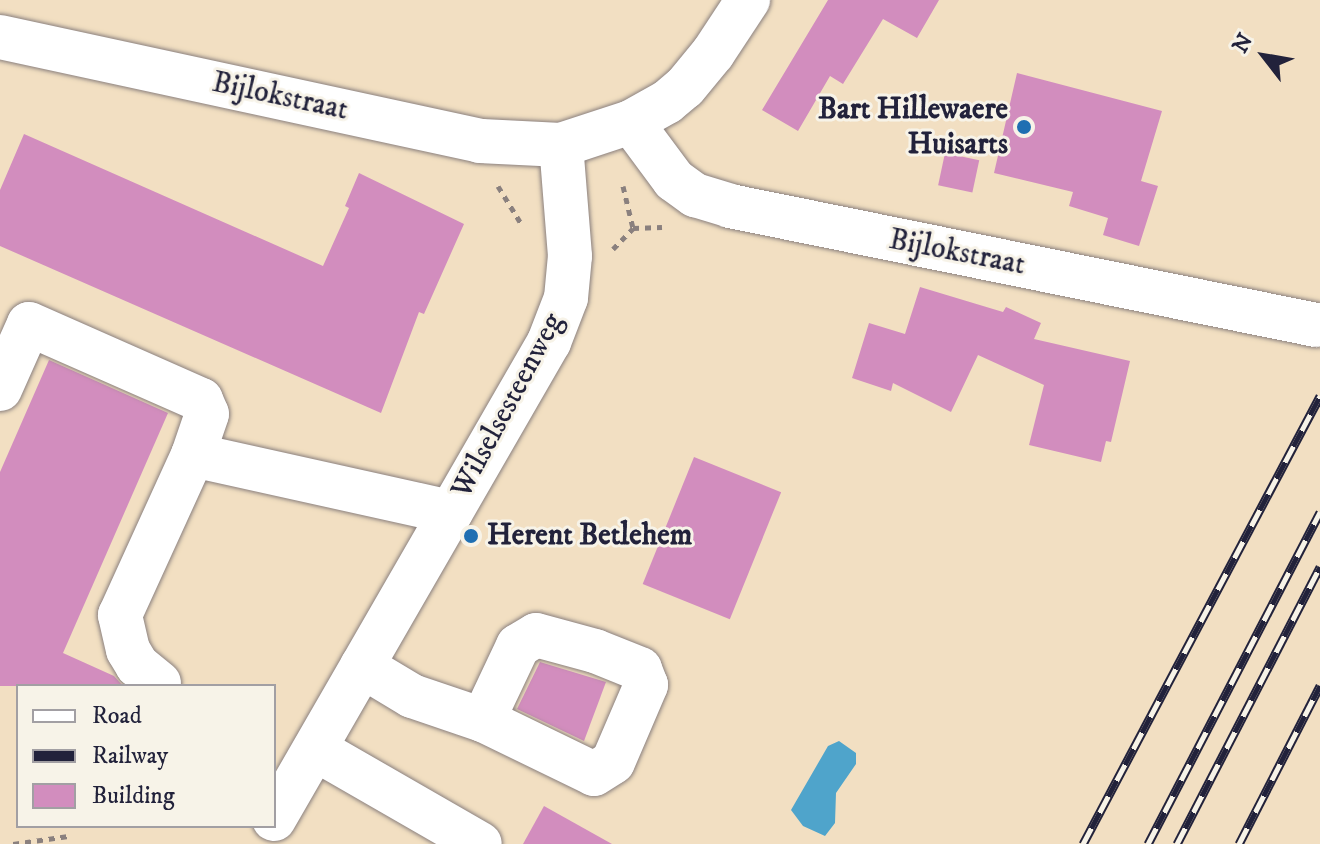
<!DOCTYPE html>
<html>
<head>
<meta charset="utf-8">
<style>
  body { margin:0 }
  #map { position:relative; width:1320px; height:844px; overflow:hidden; background:#f2dfc2; font-family:"IM FELL DW Pica",serif }
  div>[style] { position:absolute }
  [style*='--x'] { left:calc(var(--x)*1px); top:calc(var(--y)*1px); width:calc(var(--w)*1px); rotate:calc(var(--a)*1deg) }
  .water>* { inset:0; background:#4fa4cb }
  .building>* { inset:0; background:#d28dbe; transform-origin:0 0 }
  .path>* { height:5px; margin-top:-2.5px; transform-origin:0; background:repeating-linear-gradient(90deg,#8a807e 0 6px,transparent 0 12px) }
  .roads { filter:drop-shadow(0 0 2px #8a807e) drop-shadow(0 0 2px #8a807e) }
  .minor>* { height:44px; margin:-22px; padding:0 22px; transform-origin:22px; border-radius:22px; background:#fff }
  .rail>* { height:9px; margin-top:-4.5px; transform-origin:0; background:repeating-linear-gradient(90deg,#f7f3e8 0 18px,#22223b 0 36px); box-sizing:border-box; border-block:2px solid #22223b }
  .dots>* { width:22px; height:22px; translate:-50% -50%; box-sizing:border-box; border:4px solid #f7f3e8; border-radius:50% }
  span { translate:-50% -50%; white-space:nowrap; text-align:center; line-height:1.15; -webkit-text-stroke:6px #f7f3e8; paint-order:stroke }
  .street-label { font-size:30px; color:#22223b }
  .poi-label { font-size:30px; color:#22223b; font-weight:700 }
  .right { translate:-100% -50%; text-align:right }
  .left { translate:0 -50%; text-align:left }
  .legend { position:absolute; left:16px; top:684px; width:260px; height:144px; box-sizing:border-box; background:#f7f3e8; border:2px solid #a29fa3; margin:0; padding:10px 14px; list-style:none; font-size:24px; color:#22223b }
  .legend li { display:flex; align-items:center; gap:16px; height:40px }
  .legend b { width:40px; border:2px solid #a29fa3 }
  .north { position:absolute; left:1224px; top:16px; width:80px; height:80px; -webkit-text-stroke:6px #f7f3e8; paint-order:stroke; rotate:301deg; font-size:22px; font-weight:700; line-height:32px; text-align:center; color:#22223b }
  .north::after { content:''; display:block; margin:auto; width:28px; height:36px; background:#22223b; clip-path:polygon(50% 0,100% 100%,50% 72%,0 100%) }
</style>
</head>
<body>
<div id="map">
  <div class="water">
    <i style="clip-path:polygon(839px 741px,856px 753px,856px 764px,836px 793px,835px 823px,825px 836px,803px 826px,791px 810px,828px 746px)"></i>
  </div>
  <div class="building">
    <i style="clip-path:polygon(828px 0,939px 0,917px 38px,883px 19px,843px 84px,830px 76px,798px 131px,762px 110px)"></i>
    <i style="clip-path:polygon(1017px 73px,1162px 111px,1141px 181px,1158px 186px,1139px 246px,1103px 235px,1108px 218px,1069px 206px,1073px 192px,994px 173px)"></i>
    <i style="clip-path:polygon(24px 134px,323px 266px,349px 208px,345px 206px,359px 173px,464px 224px,424px 314px,419px 312px,381px 413px,0 246px,0 190px)"></i>
    <i style="left:945px;top:153px;width:35px;height:33px;rotate:12deg"></i>
    <i style="clip-path:polygon(920px 287px,1003px 312px,1006px 307px,1041px 323px,1034px 339px,1130px 361px,1111px 442px,1106px 441px,1101px 462px,1029px 445px,1044px 385px,978px 355px,951px 412px,893px 383px,891px 391px,852px 378px,869px 323px,905px 334px)"></i>
    <i style="clip-path:polygon(49px 360px,168px 413px,63px 653px,114px 676px,123px 686px,0 686px,0 472px)"></i>
    <i style="left:694px;top:457px;width:94px;height:137px;rotate:22deg"></i>
    <i style="clip-path:polygon(540px 662px,606px 682px,584px 741px,517px 709px)"></i>
    <i style="clip-path:polygon(544px 806px,612px 844px,523px 844px)"></i>
  </div>
  <div class="path">
    <i style="--x:498;--y:186;--w:46;--a:58.4"></i>
    <i style="--x:623;--y:186;--w:43;--a:76.6"></i>
    <i style="--x:613;--y:249;--w:29;--a:-46"></i>
    <i style="--x:633;--y:228;--w:29;--a:-2"></i>
    <i style="--x:13;--y:844;--w:56;--a:-8.3"></i>
  </div>
  <div class="roads">
    <div class="minor">
      <i style="--x:0;--y:37;--w:491;--a:12.2"></i>
      <i style="--x:480;--y:141;--w:81;--a:2.8"></i>
      <i style="--x:561;--y:145;--w:74;--a:-18.2"></i>
      <i style="--x:631;--y:122;--w:41;--a:-29.1"></i>
      <i style="--x:667;--y:102;--w:23;--a:-40"></i>
      <i style="--x:685;--y:87;--w:44;--a:-50.5"></i>
      <i style="--x:713;--y:53;--w:64;--a:-56.6"></i>
      <i style="--x:631;--y:122;--w:72;--a:53.4"></i>
      <i style="--x:674;--y:180;--w:26;--a:36"></i>
      <i style="--x:695;--y:195;--w:37;--a:17"></i>
      <i style="--x:730;--y:206;--w:598;--a:11.48"></i>
      <i style="--x:0;--y:389;--w:71;--a:-66"></i>
      <i style="--x:29;--y:324;--w:188;--a:23.8"></i>
      <i style="--x:201;--y:400;--w:15;--a:67"></i>
      <i style="--x:207;--y:414;--w:43;--a:108.9"></i>
      <i style="--x:362;--y:666;--w:58;--a:31"></i>
      <i style="--x:412;--y:696;--w:75;--a:18.7"></i>
      <i style="--x:483;--y:720;--w:123;--a:25.9"></i>
      <i style="--x:594;--y:774;--w:22;--a:-32"></i>
      <i style="--x:613;--y:762;--w:84;--a:-66.8"></i>
      <i style="--x:646;--y:685;--w:17;--a:-111"></i>
      <i style="--x:640;--y:669;--w:48;--a:-158.2"></i>
      <i style="--x:595;--y:651;--w:61;--a:-164.8"></i>
      <i style="--x:536;--y:635;--w:21;--a:149"></i>
      <i style="--x:518;--y:646;--w:82;--a:115.3"></i>
      <i style="--x:159;--y:683;--w:28;--a:-141"></i>
      <i style="--x:137;--y:665;--w:17;--a:-121"></i>
      <i style="--x:128;--y:650;--w:36;--a:-103"></i>
      <i style="--x:120;--y:615;--w:176;--a:-65.5"></i>
      <i style="--x:193;--y:455;--w:264;--a:12.5"></i>
      <i style="--x:315;--y:749;--w:190;--a:29.9"></i>
      <i style="--x:274;--y:819;--w:551;--a:-60.04"></i>
      <i style="--x:549;--y:342;--w:47;--a:-68.9"></i>
      <i style="--x:566;--y:298;--w:42;--a:-84.6"></i>
      <i style="--x:570;--y:256;--w:111;--a:-94.6"></i>
    </div>
  </div>
  <div class="rail">
    <i style="--x:1083;--y:844;--w:507;--a:-62.12"></i>
    <i style="--x:1148;--y:844;--w:374;--a:-62.6"></i>
    <i style="--x:1177;--y:844;--w:312;--a:-62.7"></i>
    <i style="--x:1239;--y:844;--w:178;--a:-62.9"></i>
  </div>
  <div class="dots">
    <i style="left:1024px;top:127px;background:#1f6fb2"></i>
    <i style="left:471px;top:536px;background:#1f6fb2"></i>
  </div>
  <div class="street-label">
    <span style="left:280px;top:97px;rotate:12deg">Bijlokstraat</span>
    <span style="left:957px;top:253px;rotate:11deg">Bijlokstraat</span>
    <span style="left:508px;top:406px;rotate:-62deg">Wilselsesteenweg</span>
  </div>
  <div class="poi-label">
    <span class="right" style="left:1008px;top:127px">Bart Hillewaere<br>Huisarts</span>
    <span class="left" style="left:487px;top:536px">Herent Betlehem</span>
  </div>
  <ul class="legend">
  <li><b style="height:10px;background:#fff"></b>Road</li>
  <li><b style="height:10px;background:#22223b"></b>Railway</li>
  <li><b style="height:22px;background:#d28dbe"></b>Building</li>
  </ul>
  <div class="north">N</div>
</div>
</body>
</html>
